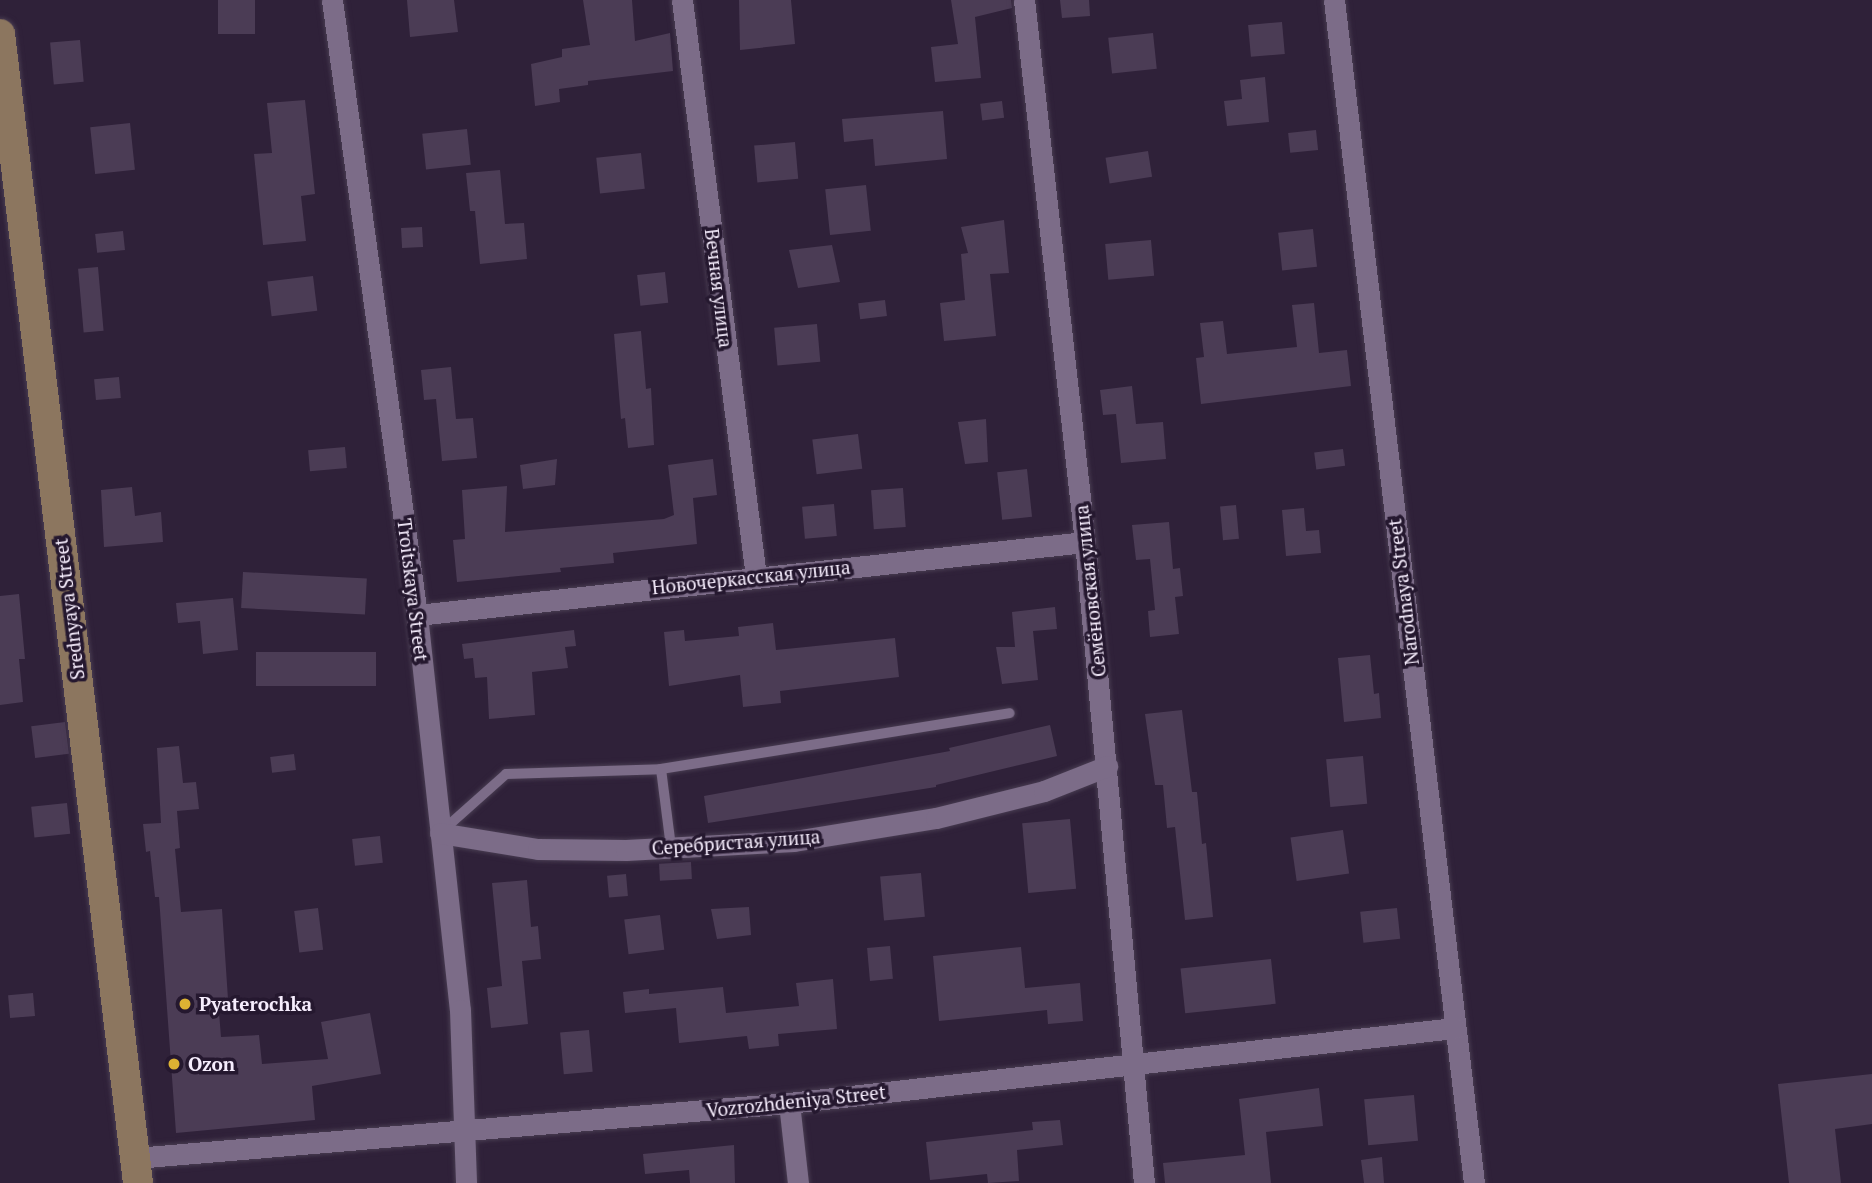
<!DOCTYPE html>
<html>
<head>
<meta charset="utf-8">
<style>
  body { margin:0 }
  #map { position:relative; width:1872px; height:1183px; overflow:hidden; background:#2f2139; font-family:"PT Serif",serif }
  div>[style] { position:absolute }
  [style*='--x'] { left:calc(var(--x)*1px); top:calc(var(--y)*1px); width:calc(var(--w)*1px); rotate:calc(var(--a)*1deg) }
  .building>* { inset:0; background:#4b3c55; transform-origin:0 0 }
  .roads { filter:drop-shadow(0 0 2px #483c51) drop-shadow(0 0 2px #483c51) }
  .lane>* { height:10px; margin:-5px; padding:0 5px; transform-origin:5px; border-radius:5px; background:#7c6c88 }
  .street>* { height:21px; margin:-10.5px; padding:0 10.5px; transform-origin:10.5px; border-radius:10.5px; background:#7c6c88 }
  .secondary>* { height:30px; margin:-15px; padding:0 15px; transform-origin:15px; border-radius:15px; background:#8c765f }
  .dots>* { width:19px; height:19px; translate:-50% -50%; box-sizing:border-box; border:4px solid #25182f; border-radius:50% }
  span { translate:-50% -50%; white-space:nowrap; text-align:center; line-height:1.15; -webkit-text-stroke:7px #25182f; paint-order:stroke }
  .street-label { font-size:19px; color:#f6edfd }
  .poi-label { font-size:19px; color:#f6edfd; font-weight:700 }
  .left { translate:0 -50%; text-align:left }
</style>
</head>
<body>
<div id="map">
  <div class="building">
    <i style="left:218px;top:0;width:37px;height:34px"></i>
    <i style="clip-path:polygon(407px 0,454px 0,458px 32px,410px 37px)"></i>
    <i style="clip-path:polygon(583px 0,632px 0,635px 41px,670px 33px,673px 71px,588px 81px,588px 85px,559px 89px,560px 102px,535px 106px,531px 64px,562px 57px,562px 49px,590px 45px)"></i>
    <i style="clip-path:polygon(739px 0,791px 0,795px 44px,740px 50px)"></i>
    <i style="clip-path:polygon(951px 0,1011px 0,1012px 8px,975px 17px,981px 78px,935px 82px,931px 47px,958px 44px)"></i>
    <i style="clip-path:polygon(1060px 0,1089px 0,1090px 16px,1062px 18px)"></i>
    <i style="left:1282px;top:22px;width:32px;height:34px;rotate:85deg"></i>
    <i style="left:1153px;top:33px;width:36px;height:45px;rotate:84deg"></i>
    <i style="left:80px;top:40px;width:42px;height:30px;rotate:85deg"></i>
    <i style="clip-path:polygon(1265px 77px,1269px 122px,1227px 126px,1224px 101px,1242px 99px,1240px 80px)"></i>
    <i style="clip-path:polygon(305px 100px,315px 194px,301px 196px,306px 241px,263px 245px,254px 154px,272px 153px,267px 103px)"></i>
    <i style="left:1002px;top:101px;width:17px;height:22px;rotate:83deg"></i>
    <i style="clip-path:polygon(943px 111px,947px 159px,875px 166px,873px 139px,844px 142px,842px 119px)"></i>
    <i style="left:130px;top:123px;width:47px;height:40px;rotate:84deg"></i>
    <i style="left:467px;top:129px;width:36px;height:45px;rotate:84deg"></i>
    <i style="left:1316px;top:130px;width:20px;height:28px;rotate:84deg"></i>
    <i style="left:795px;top:142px;width:37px;height:41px;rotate:85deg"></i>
    <i style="left:1148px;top:151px;width:26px;height:43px;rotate:81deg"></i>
    <i style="left:641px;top:153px;width:36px;height:45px;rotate:84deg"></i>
    <i style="clip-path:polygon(500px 170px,505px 224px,524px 223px,527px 259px,480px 264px,475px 211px,470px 211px,466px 173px)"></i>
    <i style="left:866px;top:185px;width:46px;height:41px;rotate:84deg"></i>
    <i style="clip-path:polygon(1004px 220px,1009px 273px,990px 274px,996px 336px,944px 341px,940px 303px,965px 300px,961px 254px,968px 253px,961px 227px)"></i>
    <i style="left:422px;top:227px;width:20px;height:21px;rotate:87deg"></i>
    <i style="left:1313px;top:229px;width:38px;height:35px;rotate:84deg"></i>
    <i style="left:123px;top:231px;width:19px;height:28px;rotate:84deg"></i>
    <i style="left:1151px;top:240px;width:36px;height:46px;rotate:85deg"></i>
    <i style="clip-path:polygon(832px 245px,840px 282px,798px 288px,789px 250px)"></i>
    <i style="left:98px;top:267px;width:64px;height:20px;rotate:85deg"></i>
    <i style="left:665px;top:272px;width:31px;height:28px;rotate:84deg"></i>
    <i style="left:313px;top:276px;width:35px;height:46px;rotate:83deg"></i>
    <i style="left:885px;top:300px;width:16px;height:27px;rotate:83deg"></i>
    <i style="clip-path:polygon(1314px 303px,1319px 353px,1347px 350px,1351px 386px,1201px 404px,1196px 358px,1204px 357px,1200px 323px,1223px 321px,1227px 354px,1297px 347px,1292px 305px)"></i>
    <i style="left:817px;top:324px;width:38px;height:43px;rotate:85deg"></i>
    <i style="clip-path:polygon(641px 331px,646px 389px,651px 388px,654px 445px,628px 448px,625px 418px,621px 419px,614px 334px)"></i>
    <i style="clip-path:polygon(451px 367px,456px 419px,473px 418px,477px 458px,442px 461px,436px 399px,424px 400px,421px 370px)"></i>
    <i style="left:119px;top:377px;width:21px;height:25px;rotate:85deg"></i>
    <i style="clip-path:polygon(1132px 386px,1136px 424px,1163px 422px,1166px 459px,1121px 463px,1116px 414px,1103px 415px,1100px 390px)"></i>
    <i style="clip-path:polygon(986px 419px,988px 462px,965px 464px,958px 422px)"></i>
    <i style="left:858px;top:434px;width:35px;height:46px;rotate:83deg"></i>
    <i style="left:345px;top:447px;width:21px;height:37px;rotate:85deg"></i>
    <i style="left:1343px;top:449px;width:17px;height:29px;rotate:83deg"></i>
    <i style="clip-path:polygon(557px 459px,555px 485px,523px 489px,520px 465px)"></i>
    <i style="clip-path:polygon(713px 459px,717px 495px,693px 498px,697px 544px,613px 553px,614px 563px,560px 568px,561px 572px,457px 582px,453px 540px,465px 539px,462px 490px,507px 486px,505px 532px,664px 519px,674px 515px,668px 465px)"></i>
    <i style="left:1027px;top:469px;width:48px;height:30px;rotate:84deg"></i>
    <i style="clip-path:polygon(132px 487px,135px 516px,161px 512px,163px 542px,104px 547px,101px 490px)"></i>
    <i style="left:903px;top:488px;width:39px;height:32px;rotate:86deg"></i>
    <i style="left:834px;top:504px;width:32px;height:32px;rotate:85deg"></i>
    <i style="left:1236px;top:505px;width:34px;height:16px;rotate:85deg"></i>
    <i style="clip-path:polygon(1304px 508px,1306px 531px,1319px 530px,1321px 553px,1286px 556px,1282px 510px)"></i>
    <i style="clip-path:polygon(1169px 522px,1173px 569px,1180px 568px,1183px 596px,1175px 597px,1179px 634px,1150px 637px,1148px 611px,1155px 610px,1150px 559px,1136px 560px,1132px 525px)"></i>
    <i style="left:243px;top:572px;width:124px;height:36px;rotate:3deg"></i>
    <i style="clip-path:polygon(19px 594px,25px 659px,19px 659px,23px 702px,0 705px,0 596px)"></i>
    <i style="clip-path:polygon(233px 598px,238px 650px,203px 654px,200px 621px,178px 623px,176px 603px)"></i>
    <i style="clip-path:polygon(1055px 607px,1057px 629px,1033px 631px,1038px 680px,1002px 684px,996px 647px,1015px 647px,1012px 612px)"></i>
    <i style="clip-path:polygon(773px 623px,776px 650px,895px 638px,899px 677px,780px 691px,781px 703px,743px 707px,740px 675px,669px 686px,664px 632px,684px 630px,685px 641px,739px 636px,738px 627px)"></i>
    <i style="clip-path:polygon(574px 630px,576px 646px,565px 647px,568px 668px,532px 672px,535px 715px,489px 719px,487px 677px,475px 678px,473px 658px,464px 659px,462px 644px)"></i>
    <i style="left:256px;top:652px;width:120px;height:34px"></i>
    <i style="clip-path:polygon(1370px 655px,1374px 694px,1379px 693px,1381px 718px,1344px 722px,1338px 658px)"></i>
    <i style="clip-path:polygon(1182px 710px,1192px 792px,1197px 792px,1202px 844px,1206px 843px,1213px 917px,1185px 920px,1175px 827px,1167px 828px,1163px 785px,1155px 785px,1145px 714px)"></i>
    <i style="left:65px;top:722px;width:32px;height:34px;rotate:83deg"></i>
    <i style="clip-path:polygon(1050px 725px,1057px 756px,936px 785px,936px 787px,708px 823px,704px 796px,950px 751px,949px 748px)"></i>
    <i style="clip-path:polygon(179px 746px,183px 783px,196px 782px,199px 809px,177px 811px,180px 848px,175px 849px,181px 912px,222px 909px,228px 999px,218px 1000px,221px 1037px,259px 1035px,262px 1064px,328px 1059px,321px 1022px,370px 1013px,381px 1074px,312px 1086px,315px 1120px,176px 1133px,159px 897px,155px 897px,150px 851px,146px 852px,143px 824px,161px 823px,157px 748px)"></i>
    <i style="left:294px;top:754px;width:16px;height:24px;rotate:83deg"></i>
    <i style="left:1363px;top:756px;width:48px;height:37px;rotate:85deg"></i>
    <i style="left:67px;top:803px;width:31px;height:36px;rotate:84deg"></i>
    <i style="left:1070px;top:819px;width:70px;height:48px;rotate:85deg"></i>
    <i style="left:1343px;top:830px;width:44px;height:53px;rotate:82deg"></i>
    <i style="left:380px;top:836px;width:27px;height:28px;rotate:84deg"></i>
    <i style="left:691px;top:862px;width:17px;height:32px;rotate:87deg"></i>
    <i style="left:921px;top:873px;width:44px;height:41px;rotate:85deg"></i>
    <i style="left:626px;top:874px;width:22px;height:19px;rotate:85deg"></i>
    <i style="clip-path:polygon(527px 880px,531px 927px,538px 926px,541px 959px,522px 961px,528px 1024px,491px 1028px,487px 988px,502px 986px,492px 883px)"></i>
    <i style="clip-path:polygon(749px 907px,751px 935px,717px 939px,711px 909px)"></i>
    <i style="left:318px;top:908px;width:42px;height:24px;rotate:83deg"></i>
    <i style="left:1397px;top:908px;width:31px;height:37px;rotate:84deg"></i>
    <i style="left:660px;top:915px;width:35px;height:36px;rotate:83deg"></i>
    <i style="left:890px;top:946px;width:33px;height:23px;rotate:85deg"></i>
    <i style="clip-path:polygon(1021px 947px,1025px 988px,1080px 983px,1083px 1021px,1048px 1024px,1047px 1010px,939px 1021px,933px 956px)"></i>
    <i style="left:1271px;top:959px;width:45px;height:91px;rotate:84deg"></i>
    <i style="clip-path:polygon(833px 979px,837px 1029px,778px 1034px,779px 1046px,749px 1049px,747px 1036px,679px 1043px,676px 1008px,625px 1013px,623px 992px,649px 989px,649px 994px,723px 987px,726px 1013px,799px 1006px,796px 983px)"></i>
    <i style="left:33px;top:993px;width:23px;height:25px;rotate:85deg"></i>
    <i style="left:589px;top:1030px;width:42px;height:29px;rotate:85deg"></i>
    <i style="clip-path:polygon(1872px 1074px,1872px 1124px,1835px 1129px,1841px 1183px,1789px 1183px,1778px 1084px)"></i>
    <i style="clip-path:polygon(1319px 1088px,1323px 1126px,1266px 1132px,1271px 1183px,1165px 1183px,1163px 1163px,1245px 1155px,1239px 1099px)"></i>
    <i style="left:1414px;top:1095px;width:46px;height:50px;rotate:85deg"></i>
    <i style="clip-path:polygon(1060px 1120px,1063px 1145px,1017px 1150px,1019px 1181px,988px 1183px,987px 1174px,930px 1180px,926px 1142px,1033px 1130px,1032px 1122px)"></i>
    <i style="clip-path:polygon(734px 1145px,735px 1183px,690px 1183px,689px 1170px,645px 1174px,643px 1154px)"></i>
    <i style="clip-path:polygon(1382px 1157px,1384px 1183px,1364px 1183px,1361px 1160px)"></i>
  </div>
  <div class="roads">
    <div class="lane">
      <i style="--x:661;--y:769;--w:79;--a:82.7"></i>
      <i style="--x:441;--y:832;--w:87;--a:-41.7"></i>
      <i style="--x:506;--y:774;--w:155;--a:-1.8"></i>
      <i style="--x:661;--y:769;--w:353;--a:-9.1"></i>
    </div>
    <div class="street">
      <i style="--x:332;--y:0;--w:621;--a:82.13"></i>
      <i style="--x:417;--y:615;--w:397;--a:83.8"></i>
      <i style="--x:460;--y:1010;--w:173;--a:88"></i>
      <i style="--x:682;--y:0;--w:582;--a:82.69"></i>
      <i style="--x:1024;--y:0;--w:545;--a:83.58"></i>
      <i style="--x:1085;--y:542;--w:644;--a:84.74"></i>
      <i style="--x:1334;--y:0;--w:1191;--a:83.25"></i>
      <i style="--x:417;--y:615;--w:672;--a:-6.24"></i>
      <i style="--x:440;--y:833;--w:99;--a:9.3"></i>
      <i style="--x:538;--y:849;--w:88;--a:0.7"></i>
      <i style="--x:626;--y:850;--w:168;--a:-3.1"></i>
      <i style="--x:794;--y:841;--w:144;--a:-9.2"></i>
      <i style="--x:936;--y:818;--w:111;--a:-14"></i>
      <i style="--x:1044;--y:791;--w:68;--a:-21.6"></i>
      <i style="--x:789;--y:1103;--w:81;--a:83.6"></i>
      <i style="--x:135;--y:1158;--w:656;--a:-4.81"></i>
      <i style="--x:789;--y:1103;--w:670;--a:-6.43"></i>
    </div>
    <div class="secondary">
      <i style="--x:0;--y:34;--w:1157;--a:83.15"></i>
    </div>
  </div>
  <div class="dots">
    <i style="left:185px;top:1004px;background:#dcb233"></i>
    <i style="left:174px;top:1064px;background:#dcb233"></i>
  </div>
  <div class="street-label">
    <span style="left:719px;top:288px;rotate:83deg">Вечная улица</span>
    <span style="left:751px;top:577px;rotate:-6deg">Новочеркасская улица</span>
    <span style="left:413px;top:590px;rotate:83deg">Troitskaya Street</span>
    <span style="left:1090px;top:591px;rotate:-96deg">Семёновская улица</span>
    <span style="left:1403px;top:592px;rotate:-97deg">Narodnaya Street</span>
    <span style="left:69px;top:609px;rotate:-97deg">Srednyaya Street</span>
    <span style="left:736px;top:842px;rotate:-4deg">Серебристая улица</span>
    <span style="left:796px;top:1101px;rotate:-6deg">Vozrozhdeniya Street</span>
  </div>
  <div class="poi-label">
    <span class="left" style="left:199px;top:1004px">Pyaterochka</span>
    <span class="left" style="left:188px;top:1064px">Ozon</span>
  </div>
</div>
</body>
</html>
